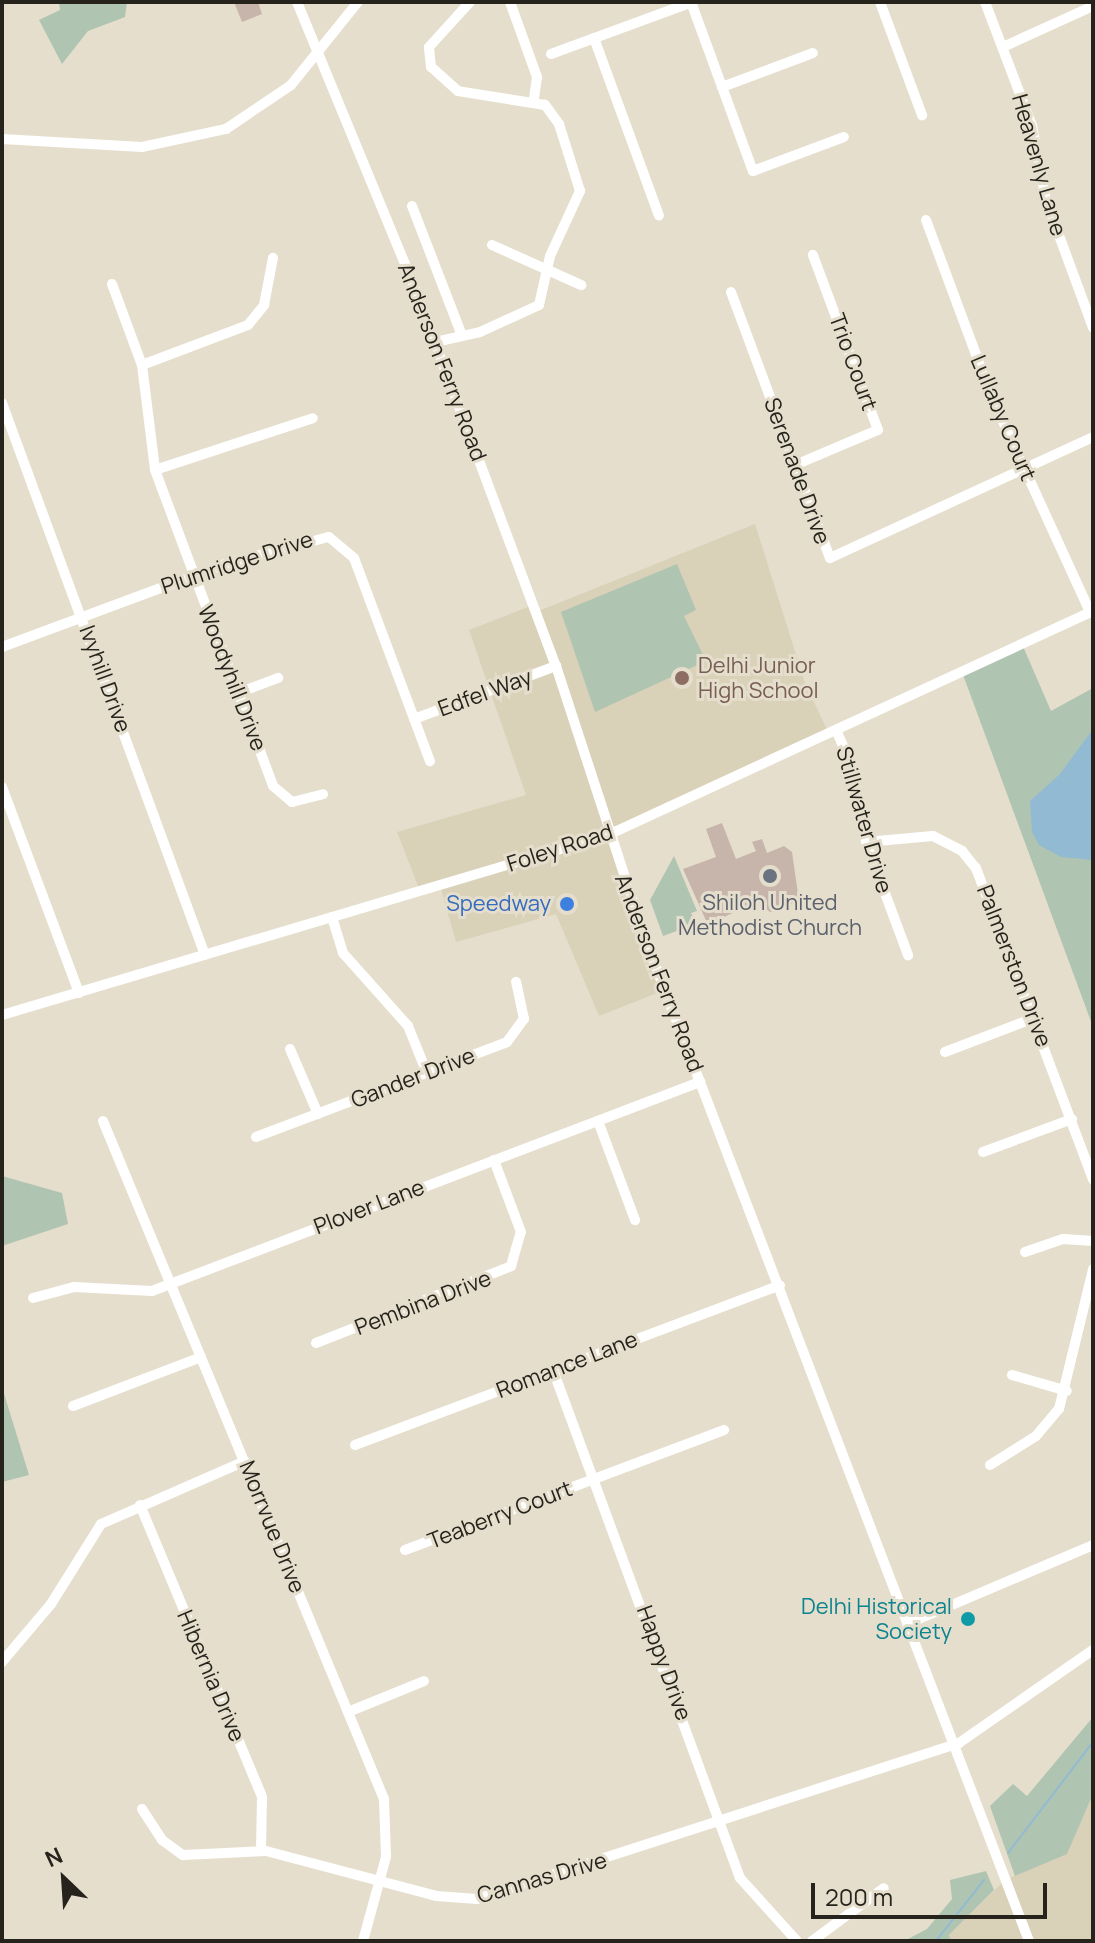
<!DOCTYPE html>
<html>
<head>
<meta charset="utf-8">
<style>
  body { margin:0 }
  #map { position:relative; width:1095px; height:1943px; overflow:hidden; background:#e5decc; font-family:Manrope,sans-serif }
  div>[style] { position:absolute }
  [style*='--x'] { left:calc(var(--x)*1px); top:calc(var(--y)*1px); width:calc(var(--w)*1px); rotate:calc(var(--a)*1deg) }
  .built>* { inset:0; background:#dad1b9 }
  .green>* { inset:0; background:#afc4b1 }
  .water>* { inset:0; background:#93bad3 }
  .stream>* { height:2px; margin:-1px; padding:0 1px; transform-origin:1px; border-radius:1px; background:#93bad3 }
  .building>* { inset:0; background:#c7b5ab }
  .minor>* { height:10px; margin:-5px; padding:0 5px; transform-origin:5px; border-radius:5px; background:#fff }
  .dots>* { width:22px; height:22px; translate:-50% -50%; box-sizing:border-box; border:4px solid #e5decc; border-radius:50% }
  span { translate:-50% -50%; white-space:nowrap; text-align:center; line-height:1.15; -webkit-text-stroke:6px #e5decc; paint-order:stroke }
  .street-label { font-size:22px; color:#26231d }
  .education-label { font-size:22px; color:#785e54 }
  .left { translate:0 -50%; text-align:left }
  .worship-label { font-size:22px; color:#5b616d }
  .shop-label { font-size:22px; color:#366cbe }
  .right { translate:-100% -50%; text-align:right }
  .culture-label { font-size:22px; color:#0d838f }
  .frame { position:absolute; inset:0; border:4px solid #26231d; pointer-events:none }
  .north { position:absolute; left:24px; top:1839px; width:80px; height:80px; -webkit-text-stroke:6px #e5decc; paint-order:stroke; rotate:335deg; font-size:22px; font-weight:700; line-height:32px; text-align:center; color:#26231d }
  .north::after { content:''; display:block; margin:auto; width:28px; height:36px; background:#26231d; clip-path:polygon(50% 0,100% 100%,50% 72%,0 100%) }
  .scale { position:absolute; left:811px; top:1883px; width:236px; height:36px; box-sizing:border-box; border:4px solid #26231d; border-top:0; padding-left:10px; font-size:24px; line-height:28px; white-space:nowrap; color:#26231d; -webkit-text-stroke:6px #e5decc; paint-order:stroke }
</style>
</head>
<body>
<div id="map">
  <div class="built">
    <i style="clip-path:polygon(755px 524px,805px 683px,829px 734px,608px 835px,665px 990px,599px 1016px,556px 914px,456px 942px,440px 885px,420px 891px,397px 832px,526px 795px,469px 630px,533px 605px,536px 612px)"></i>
    <i style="clip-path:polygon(1093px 1794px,1093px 1941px,951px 1941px,949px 1935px,1005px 1880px,1067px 1853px)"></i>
  </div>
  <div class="green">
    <i style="clip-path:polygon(59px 2px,127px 2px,125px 17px,88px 31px,62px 64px,39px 20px,60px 10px)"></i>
    <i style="clip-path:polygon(677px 564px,696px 610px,684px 616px,706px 661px,595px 712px,561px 612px)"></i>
    <i style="clip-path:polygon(1022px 644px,1051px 711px,1093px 688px,1093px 1027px,962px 672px)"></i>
    <i style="clip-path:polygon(674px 856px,697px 911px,691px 913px,696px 924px,663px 936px,650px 900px)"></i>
    <i style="clip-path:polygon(2px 1176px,62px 1193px,68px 1224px,2px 1246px)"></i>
    <i style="clip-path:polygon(2px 1387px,29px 1475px,2px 1482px)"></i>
    <i style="clip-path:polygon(1093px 1717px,1093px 1794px,1067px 1854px,1015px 1876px,990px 1806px,1013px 1784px,1027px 1796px)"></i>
    <i style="clip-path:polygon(986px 1871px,994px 1890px,949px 1935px,951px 1941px,904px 1941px,927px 1929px,952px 1899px,950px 1880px)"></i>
  </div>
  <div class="water">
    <i style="clip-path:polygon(1093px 729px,1093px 860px,1061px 857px,1039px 845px,1032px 832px,1030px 801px,1060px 774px)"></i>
  </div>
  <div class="stream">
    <i style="--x:1008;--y:1853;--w:140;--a:-52.6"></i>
    <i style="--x:936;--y:1941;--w:78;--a:-51.8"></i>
  </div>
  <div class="building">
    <i style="clip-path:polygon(234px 2px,258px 2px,262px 14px,242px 22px)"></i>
    <i style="clip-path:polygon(722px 823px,736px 859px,756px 851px,752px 842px,762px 839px,767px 853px,784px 846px,792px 852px,799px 901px,770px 912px,757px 901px,708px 925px,683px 869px,716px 857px,706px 829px)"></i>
  </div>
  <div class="minor">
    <i style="--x:297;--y:2;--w:305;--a:67.6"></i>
    <i style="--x:413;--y:284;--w:408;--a:69.5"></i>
    <i style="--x:556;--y:666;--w:284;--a:71.9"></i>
    <i style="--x:644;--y:936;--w:1076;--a:69.04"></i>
    <i style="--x:510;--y:2;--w:80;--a:70.2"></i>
    <i style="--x:537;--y:77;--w:21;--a:98"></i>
    <i style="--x:691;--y:2;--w:180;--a:69.9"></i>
    <i style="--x:753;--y:171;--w:97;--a:-20.5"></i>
    <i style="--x:880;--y:2;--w:121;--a:69.6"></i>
    <i style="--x:985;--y:2;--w:133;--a:69.2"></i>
    <i style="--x:1032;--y:126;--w:75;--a:79.3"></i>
    <i style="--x:1046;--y:200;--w:136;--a:69.8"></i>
    <i style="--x:594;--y:38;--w:189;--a:69.9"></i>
    <i style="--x:1003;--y:47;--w:99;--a:-24.5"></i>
    <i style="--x:551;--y:54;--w:150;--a:-20.2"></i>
    <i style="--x:722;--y:87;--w:97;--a:-20.5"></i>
    <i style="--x:2;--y:139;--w:140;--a:3.3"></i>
    <i style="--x:142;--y:147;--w:86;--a:-12.1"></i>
    <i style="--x:226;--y:129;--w:78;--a:-34.1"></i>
    <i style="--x:291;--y:85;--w:107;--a:-51.1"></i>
    <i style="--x:412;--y:206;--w:136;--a:68.9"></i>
    <i style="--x:926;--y:220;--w:192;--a:69.6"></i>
    <i style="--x:993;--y:400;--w:233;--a:65.4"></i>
    <i style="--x:492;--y:245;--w:98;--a:24.2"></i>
    <i style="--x:112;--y:284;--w:86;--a:69.7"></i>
    <i style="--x:142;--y:365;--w:106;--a:82.9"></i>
    <i style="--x:155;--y:470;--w:337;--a:69.5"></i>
    <i style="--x:273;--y:786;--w:25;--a:40"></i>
    <i style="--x:292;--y:802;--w:32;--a:-14"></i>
    <i style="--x:731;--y:292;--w:284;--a:69.6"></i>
    <i style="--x:830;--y:558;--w:289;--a:-24.7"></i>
    <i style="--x:435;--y:342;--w:46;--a:-12.5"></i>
    <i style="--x:480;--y:332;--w:65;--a:-24.6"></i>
    <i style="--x:539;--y:305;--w:50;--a:-77.3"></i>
    <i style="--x:550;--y:256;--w:72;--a:-65.2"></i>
    <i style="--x:580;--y:191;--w:70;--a:-107.4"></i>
    <i style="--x:559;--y:124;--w:24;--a:-126"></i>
    <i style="--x:545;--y:105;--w:88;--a:-170.9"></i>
    <i style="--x:458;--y:91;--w:36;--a:-138"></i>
    <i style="--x:431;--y:67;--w:20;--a:-96"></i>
    <i style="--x:429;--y:47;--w:61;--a:-47.7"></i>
    <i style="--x:142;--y:365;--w:113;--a:-20.7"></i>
    <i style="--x:248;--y:325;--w:26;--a:-51"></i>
    <i style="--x:264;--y:305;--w:48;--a:-79.2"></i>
    <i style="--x:2;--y:403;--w:588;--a:69.81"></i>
    <i style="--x:795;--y:465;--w:90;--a:-22.9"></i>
    <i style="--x:878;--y:430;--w:187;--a:-110.4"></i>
    <i style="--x:155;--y:470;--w:166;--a:-18.2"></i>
    <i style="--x:2;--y:647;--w:238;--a:-20.4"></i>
    <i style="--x:225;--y:564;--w:107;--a:-14.6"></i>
    <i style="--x:329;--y:537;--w:33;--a:40"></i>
    <i style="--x:354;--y:558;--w:217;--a:69.5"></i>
    <i style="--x:238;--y:693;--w:43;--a:-20.6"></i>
    <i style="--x:414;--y:719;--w:152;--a:-20.5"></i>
    <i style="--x:836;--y:730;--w:42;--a:65.9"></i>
    <i style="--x:853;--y:768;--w:75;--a:80"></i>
    <i style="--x:866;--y:842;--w:121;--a:69.6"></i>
    <i style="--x:2;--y:787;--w:220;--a:69.5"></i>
    <i style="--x:866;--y:842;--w:67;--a:-5.1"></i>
    <i style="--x:933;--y:836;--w:33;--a:27"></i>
    <i style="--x:962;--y:851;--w:22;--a:51"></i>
    <i style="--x:976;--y:868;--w:333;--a:69.4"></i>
    <i style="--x:332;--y:917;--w:38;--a:73"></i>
    <i style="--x:343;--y:953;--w:98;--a:48.3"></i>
    <i style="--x:408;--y:1026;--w:51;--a:68"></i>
    <i style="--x:2;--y:1015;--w:632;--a:-16.54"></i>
    <i style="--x:608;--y:835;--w:534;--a:-24.79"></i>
    <i style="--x:290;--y:1049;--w:71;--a:66.7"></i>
    <i style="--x:945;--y:1052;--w:95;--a:-20.9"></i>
    <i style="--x:103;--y:1121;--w:734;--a:67.49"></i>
    <i style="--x:384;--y:1799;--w:58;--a:88"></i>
    <i style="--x:386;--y:1857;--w:87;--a:105.3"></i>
    <i style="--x:598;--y:1121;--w:106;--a:69.5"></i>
    <i style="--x:256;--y:1137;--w:268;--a:-20.7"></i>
    <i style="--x:507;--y:1042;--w:29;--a:-54"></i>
    <i style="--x:524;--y:1019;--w:38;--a:-102"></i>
    <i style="--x:983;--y:1152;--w:95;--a:-20.3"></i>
    <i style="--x:1025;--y:1252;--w:40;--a:-18.9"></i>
    <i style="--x:1063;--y:1239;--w:30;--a:4"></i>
    <i style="--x:33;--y:1298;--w:42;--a:-15"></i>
    <i style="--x:74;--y:1287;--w:78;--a:2.9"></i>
    <i style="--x:152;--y:1291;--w:587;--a:-20.88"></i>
    <i style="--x:316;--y:1343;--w:210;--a:-21.5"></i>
    <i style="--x:511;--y:1266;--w:35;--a:-74"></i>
    <i style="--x:521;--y:1232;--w:77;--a:-110.6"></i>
    <i style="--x:553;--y:1370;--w:541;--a:69.79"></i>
    <i style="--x:740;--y:1878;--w:85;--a:47.9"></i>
    <i style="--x:1012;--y:1375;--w:57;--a:16.2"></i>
    <i style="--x:73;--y:1406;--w:137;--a:-20.9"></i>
    <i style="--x:355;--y:1445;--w:454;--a:-20.6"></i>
    <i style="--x:990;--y:1465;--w:54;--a:-32.2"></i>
    <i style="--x:1036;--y:1436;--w:35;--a:-50"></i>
    <i style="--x:1059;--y:1409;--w:144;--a:-76.3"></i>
    <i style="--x:140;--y:1505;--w:316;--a:67.3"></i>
    <i style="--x:262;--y:1797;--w:54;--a:91.1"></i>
    <i style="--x:405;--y:1550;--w:341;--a:-20.6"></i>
    <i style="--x:907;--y:1624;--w:202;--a:-23"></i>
    <i style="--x:2;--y:1662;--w:76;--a:-49.8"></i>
    <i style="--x:51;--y:1604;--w:94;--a:-58"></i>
    <i style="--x:101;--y:1524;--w:157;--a:-23.6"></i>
    <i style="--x:348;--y:1712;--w:82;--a:-22.2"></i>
    <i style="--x:142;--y:1809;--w:37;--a:57"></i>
    <i style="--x:162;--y:1840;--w:26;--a:36"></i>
    <i style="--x:183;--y:1855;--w:83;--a:-2.8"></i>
    <i style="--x:266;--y:1851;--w:176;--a:14.8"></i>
    <i style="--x:436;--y:1896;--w:41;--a:4.2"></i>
    <i style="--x:477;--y:1899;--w:507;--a:-17.93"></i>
    <i style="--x:959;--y:1743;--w:163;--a:-34.8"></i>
    <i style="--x:812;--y:1941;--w:89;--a:-36.4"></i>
  </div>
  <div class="dots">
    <i style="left:682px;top:678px;background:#8d6e63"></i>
    <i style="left:770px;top:876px;background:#6b7280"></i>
    <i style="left:567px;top:904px;background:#3f7fe0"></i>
    <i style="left:968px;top:1619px;background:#0f9aa8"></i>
  </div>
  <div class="street-label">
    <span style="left:1039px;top:165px;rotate:74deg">Heavenly Lane</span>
    <span style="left:442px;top:362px;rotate:69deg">Anderson Ferry Road</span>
    <span style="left:853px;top:362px;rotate:70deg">Trio Court</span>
    <span style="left:1003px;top:418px;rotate:67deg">Lullaby Court</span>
    <span style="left:797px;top:471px;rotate:70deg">Serenade Drive</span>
    <span style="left:237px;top:563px;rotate:-18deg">Plumridge Drive</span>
    <span style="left:232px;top:678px;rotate:69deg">Woodyhill Drive</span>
    <span style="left:105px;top:679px;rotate:70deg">Ivyhill Drive</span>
    <span style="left:485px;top:693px;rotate:-20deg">Edfel Way</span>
    <span style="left:864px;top:820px;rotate:74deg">Stillwater Drive</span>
    <span style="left:560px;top:848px;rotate:-18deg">Foley Road</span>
    <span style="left:1014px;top:966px;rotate:69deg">Palmerston Drive</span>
    <span style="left:659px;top:973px;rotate:69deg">Anderson Ferry Road</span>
    <span style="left:413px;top:1078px;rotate:-21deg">Gander Drive</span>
    <span style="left:369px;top:1207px;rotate:-21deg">Plover Lane</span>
    <span style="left:423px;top:1303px;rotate:-21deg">Pembina Drive</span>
    <span style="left:567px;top:1365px;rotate:-21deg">Romance Lane</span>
    <span style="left:500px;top:1515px;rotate:-21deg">Teaberry Court</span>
    <span style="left:272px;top:1527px;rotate:68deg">Morrvue Drive</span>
    <span style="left:664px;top:1663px;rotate:70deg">Happy Drive</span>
    <span style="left:211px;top:1676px;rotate:67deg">Hibernia Drive</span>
    <span style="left:542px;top:1878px;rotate:-16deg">Cannas Drive</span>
  </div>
  <div class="education-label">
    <span class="left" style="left:698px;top:678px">Delhi Junior<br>High School</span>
  </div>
  <div class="worship-label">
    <span style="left:770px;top:915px">Shiloh United<br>Methodist Church</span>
  </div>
  <div class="shop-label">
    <span class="right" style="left:551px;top:904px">Speedway</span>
  </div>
  <div class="culture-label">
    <span class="right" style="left:952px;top:1619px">Delhi Historical<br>Society</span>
  </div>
  <div class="frame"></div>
  <div class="north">N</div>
  <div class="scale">200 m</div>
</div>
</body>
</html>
